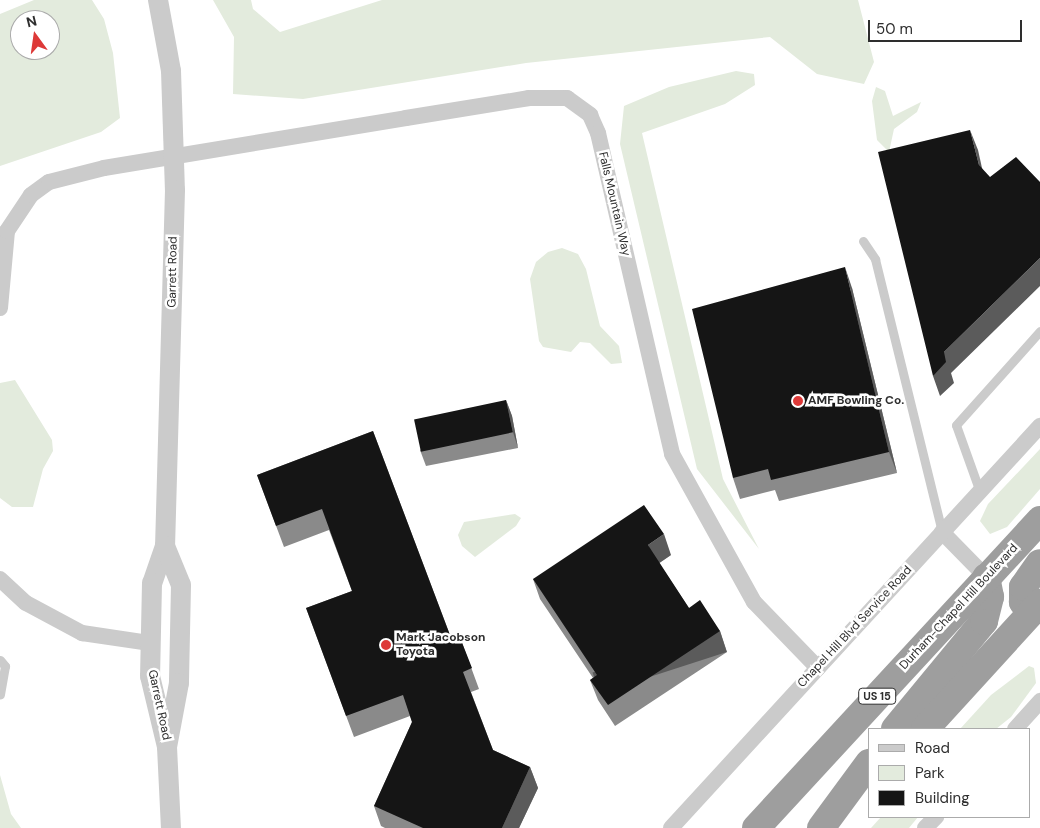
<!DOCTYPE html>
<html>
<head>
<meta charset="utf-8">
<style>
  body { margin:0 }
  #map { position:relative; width:1040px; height:828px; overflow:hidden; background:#fff; font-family:"DM Sans",sans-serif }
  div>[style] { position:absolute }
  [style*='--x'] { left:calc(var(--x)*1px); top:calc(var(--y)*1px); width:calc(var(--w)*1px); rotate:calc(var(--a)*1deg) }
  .green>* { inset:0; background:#e3ebdd }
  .service>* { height:9px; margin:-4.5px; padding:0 4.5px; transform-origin:4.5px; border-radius:4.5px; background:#cbcbcb }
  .minor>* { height:16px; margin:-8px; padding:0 8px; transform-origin:8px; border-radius:8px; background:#cbcbcb }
  .tertiary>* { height:20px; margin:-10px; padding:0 10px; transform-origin:10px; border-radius:10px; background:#cbcbcb }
  .trunk>* { height:28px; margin:-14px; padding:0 14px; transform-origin:14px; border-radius:14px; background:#9e9e9e }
  .wall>* { inset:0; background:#8a8a8a }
  .shaded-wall>* { inset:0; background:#5b5b5b; transform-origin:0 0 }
  .building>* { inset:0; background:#151515; transform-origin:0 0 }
  .dots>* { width:14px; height:14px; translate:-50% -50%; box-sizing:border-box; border:2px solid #fff; border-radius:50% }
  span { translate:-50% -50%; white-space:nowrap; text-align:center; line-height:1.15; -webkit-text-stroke:5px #fff; paint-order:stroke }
  .shield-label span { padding:1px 4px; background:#fff; border:1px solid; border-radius:4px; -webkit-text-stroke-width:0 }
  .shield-label { font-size:11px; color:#2e2e2e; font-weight:700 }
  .street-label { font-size:12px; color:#2e2e2e }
  .poi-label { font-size:12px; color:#2e2e2e; font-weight:700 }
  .left { translate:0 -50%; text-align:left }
  .legend { position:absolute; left:868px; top:728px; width:162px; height:90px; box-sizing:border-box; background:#fff; border:1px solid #ababab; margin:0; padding:6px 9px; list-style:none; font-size:15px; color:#2e2e2e }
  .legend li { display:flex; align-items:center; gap:10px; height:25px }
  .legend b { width:25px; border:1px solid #ababab }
  .north { position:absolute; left:10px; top:10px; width:50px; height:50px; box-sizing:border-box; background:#fff; border:1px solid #ababab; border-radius:50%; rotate:346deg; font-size:14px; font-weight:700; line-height:20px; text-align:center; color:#2e2e2e }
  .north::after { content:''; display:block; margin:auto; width:18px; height:22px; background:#dd3938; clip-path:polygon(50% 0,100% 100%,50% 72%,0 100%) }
  .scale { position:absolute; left:868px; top:20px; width:154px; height:22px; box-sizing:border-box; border:2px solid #2e2e2e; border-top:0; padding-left:6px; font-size:15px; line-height:18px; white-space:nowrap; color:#2e2e2e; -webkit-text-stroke:4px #fff; paint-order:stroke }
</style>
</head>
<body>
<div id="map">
  <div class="green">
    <i style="clip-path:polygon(evenodd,34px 0,92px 0,104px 19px,113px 53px,120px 118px,101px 132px,0 166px,0 14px,34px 0,20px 20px,50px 20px,50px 50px,20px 50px,20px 20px)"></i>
    <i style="clip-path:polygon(213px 0,251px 0,253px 9px,280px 32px,382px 0,858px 0,874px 62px,864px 84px,817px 74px,770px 37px,526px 63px,303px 99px,233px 94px,234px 37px)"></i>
    <i style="clip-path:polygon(736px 71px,754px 74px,755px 85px,725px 104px,642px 133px,723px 479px,759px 549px,697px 469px,620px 144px,624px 106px,669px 87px)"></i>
    <i style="clip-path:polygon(876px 87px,885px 91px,893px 116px,921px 102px,917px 112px,894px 129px,889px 152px,877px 140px,872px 101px)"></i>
    <i style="clip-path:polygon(562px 248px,578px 254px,586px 269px,600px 326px,619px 346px,622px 363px,611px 364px,590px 343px,580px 342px,571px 352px,543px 347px,539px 341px,530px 279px,536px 262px,548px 252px)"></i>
    <i style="clip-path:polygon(15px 380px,52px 440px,53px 451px,43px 469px,33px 507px,12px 507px,0 498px,0 383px)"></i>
    <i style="clip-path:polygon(1040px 449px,1040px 489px,1007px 527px,990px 534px,980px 521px,988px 504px)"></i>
    <i style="clip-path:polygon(515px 514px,521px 518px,516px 526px,475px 557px,462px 546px,458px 535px,464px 522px)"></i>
    <i style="clip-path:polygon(1029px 666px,1034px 668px,1036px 683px,1011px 717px,996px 729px,960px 729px,991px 695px)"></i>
    <i style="clip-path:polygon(0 775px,11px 814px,21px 828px,0 828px)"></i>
    <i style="clip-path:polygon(881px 817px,918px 817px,909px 828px,871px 828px)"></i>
  </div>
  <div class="service">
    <i style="--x:863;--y:241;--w:22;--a:56"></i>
    <i style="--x:875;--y:259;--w:281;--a:76.2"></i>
    <i style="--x:980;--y:492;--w:71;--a:-109.7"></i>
    <i style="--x:956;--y:425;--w:126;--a:-48.2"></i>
    <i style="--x:0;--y:660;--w:8;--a:50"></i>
    <i style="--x:5;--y:666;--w:29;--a:100"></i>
  </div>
  <div class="minor">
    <i style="--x:0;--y:308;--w:77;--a:-84.8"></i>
    <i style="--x:7;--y:231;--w:43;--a:-56.3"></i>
    <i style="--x:31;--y:195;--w:22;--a:-36"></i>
    <i style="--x:49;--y:182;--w:57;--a:-14.3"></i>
    <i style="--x:104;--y:168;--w:306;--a:-9.4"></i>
    <i style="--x:406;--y:118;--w:125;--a:-9.2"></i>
    <i style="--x:529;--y:98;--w:38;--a:0"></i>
    <i style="--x:567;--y:98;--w:29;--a:36"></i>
    <i style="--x:590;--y:115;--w:20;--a:66"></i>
    <i style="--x:598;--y:133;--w:329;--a:77"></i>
    <i style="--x:672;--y:454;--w:169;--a:61"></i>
    <i style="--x:754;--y:602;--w:92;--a:45.9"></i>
    <i style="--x:942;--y:532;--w:63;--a:45.6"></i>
    <i style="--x:0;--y:579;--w:35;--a:43"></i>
    <i style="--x:26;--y:603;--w:64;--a:28.2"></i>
    <i style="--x:82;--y:633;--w:69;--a:8.4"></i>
    <i style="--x:1015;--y:729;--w:38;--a:-48"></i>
    <i style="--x:671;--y:828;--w:546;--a:-47.45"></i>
    <i style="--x:925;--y:828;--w:16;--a:-45"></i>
  </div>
  <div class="tertiary">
    <i style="--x:158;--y:0;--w:72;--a:79.6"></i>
    <i style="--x:171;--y:71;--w:119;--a:88.1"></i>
    <i style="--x:175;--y:190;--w:356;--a:91.6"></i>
    <i style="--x:165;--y:546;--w:39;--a:109"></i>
    <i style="--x:152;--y:583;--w:93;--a:91.2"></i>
    <i style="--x:150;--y:676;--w:73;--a:76.5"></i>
    <i style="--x:165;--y:546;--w:42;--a:67.7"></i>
    <i style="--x:181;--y:585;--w:98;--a:91.2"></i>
    <i style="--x:179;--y:683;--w:65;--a:100.6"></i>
    <i style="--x:167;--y:747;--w:81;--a:87.2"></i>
  </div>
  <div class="trunk">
    <i style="--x:1031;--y:612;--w:13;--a:-129"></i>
    <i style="--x:1023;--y:602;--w:15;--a:-90"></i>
    <i style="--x:1023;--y:587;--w:29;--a:-55"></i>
    <i style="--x:895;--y:729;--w:140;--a:-50.5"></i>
    <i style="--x:984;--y:621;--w:25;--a:-76"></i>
    <i style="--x:990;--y:597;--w:20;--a:-101"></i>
    <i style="--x:925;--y:729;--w:171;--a:-47.6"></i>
    <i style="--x:756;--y:828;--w:419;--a:-47.3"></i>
    <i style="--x:821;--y:828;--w:81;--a:-53.6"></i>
  </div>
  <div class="wall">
    <i style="clip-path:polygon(852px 288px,897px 473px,779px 501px,775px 490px,740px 499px,733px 478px)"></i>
    <i style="clip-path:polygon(506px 400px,512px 416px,518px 448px,426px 466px,420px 450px)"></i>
    <i style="clip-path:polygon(373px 431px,453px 643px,461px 640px,479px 689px,471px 692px,493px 750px,530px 767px,538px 788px,519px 828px,385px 828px,381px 826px,374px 806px,412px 722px,410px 716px,354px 737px,306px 608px,352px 591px,329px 530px,284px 547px,257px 475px)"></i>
    <i style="clip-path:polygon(671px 555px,659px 563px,689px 608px,720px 631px,727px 652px,615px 726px,598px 700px,590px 680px,593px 678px,540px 599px,533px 579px)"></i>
  </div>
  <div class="shaded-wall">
    <i style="clip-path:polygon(970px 130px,978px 150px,986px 186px,979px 165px)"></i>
    <i style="clip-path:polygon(1040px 258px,1040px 286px,951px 373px,954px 383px,940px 396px,933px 376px,944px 352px)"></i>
    <i style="clip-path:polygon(845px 267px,852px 288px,897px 473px,889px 452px)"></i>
    <i style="clip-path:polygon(506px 400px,512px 416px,518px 448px,513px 432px)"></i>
    <i style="clip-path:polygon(664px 534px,671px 555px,655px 566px,648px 545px)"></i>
    <i style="left:720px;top:631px;width:22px;height:134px;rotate:72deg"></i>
    <i style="clip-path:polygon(530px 767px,538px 788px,519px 828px,502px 828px)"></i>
  </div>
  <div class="building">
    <i style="clip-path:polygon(970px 130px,979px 165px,990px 177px,1016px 157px,1040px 182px,1040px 258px,944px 352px,946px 362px,933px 376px,878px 152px)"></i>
    <i style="clip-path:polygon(845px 267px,889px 452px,771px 480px,768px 469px,733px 478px,692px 309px)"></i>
    <i style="left:506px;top:400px;width:33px;height:94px;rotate:78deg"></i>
    <i style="clip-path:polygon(373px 431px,453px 643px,461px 640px,472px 668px,463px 672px,493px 750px,530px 767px,502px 828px,423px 828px,374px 806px,412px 722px,403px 695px,346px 716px,306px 608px,352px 591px,322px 509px,276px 526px,257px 475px)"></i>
    <i style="clip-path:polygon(644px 505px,664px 534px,648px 545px,689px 608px,700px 600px,720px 631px,608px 705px,590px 680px,597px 675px,533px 579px)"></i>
  </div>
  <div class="dots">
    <i style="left:798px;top:401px;background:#dd3938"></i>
    <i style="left:386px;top:645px;background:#dd3938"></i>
  </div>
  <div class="shield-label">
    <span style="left:877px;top:696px">US 15</span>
  </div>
  <div class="street-label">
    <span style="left:614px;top:204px;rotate:77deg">Falls Mountain Way</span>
    <span style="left:173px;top:272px;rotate:-89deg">Garrett Road</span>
    <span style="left:959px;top:607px;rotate:-47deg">Durham-Chapel Hill Boulevard</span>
    <span style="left:855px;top:627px;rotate:-47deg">Chapel Hill Blvd Service Road</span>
    <span style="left:159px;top:705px;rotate:78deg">Garrett Road</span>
  </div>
  <div class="poi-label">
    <span class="left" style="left:808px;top:401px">AMF Bowling Co.</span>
    <span class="left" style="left:396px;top:645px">Mark Jacobson<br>Toyota</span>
  </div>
  <ul class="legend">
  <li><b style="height:6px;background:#cbcbcb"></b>Road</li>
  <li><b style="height:14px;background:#e3ebdd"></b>Park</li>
  <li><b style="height:14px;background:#151515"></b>Building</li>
  </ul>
  <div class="north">N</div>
  <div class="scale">50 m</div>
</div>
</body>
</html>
